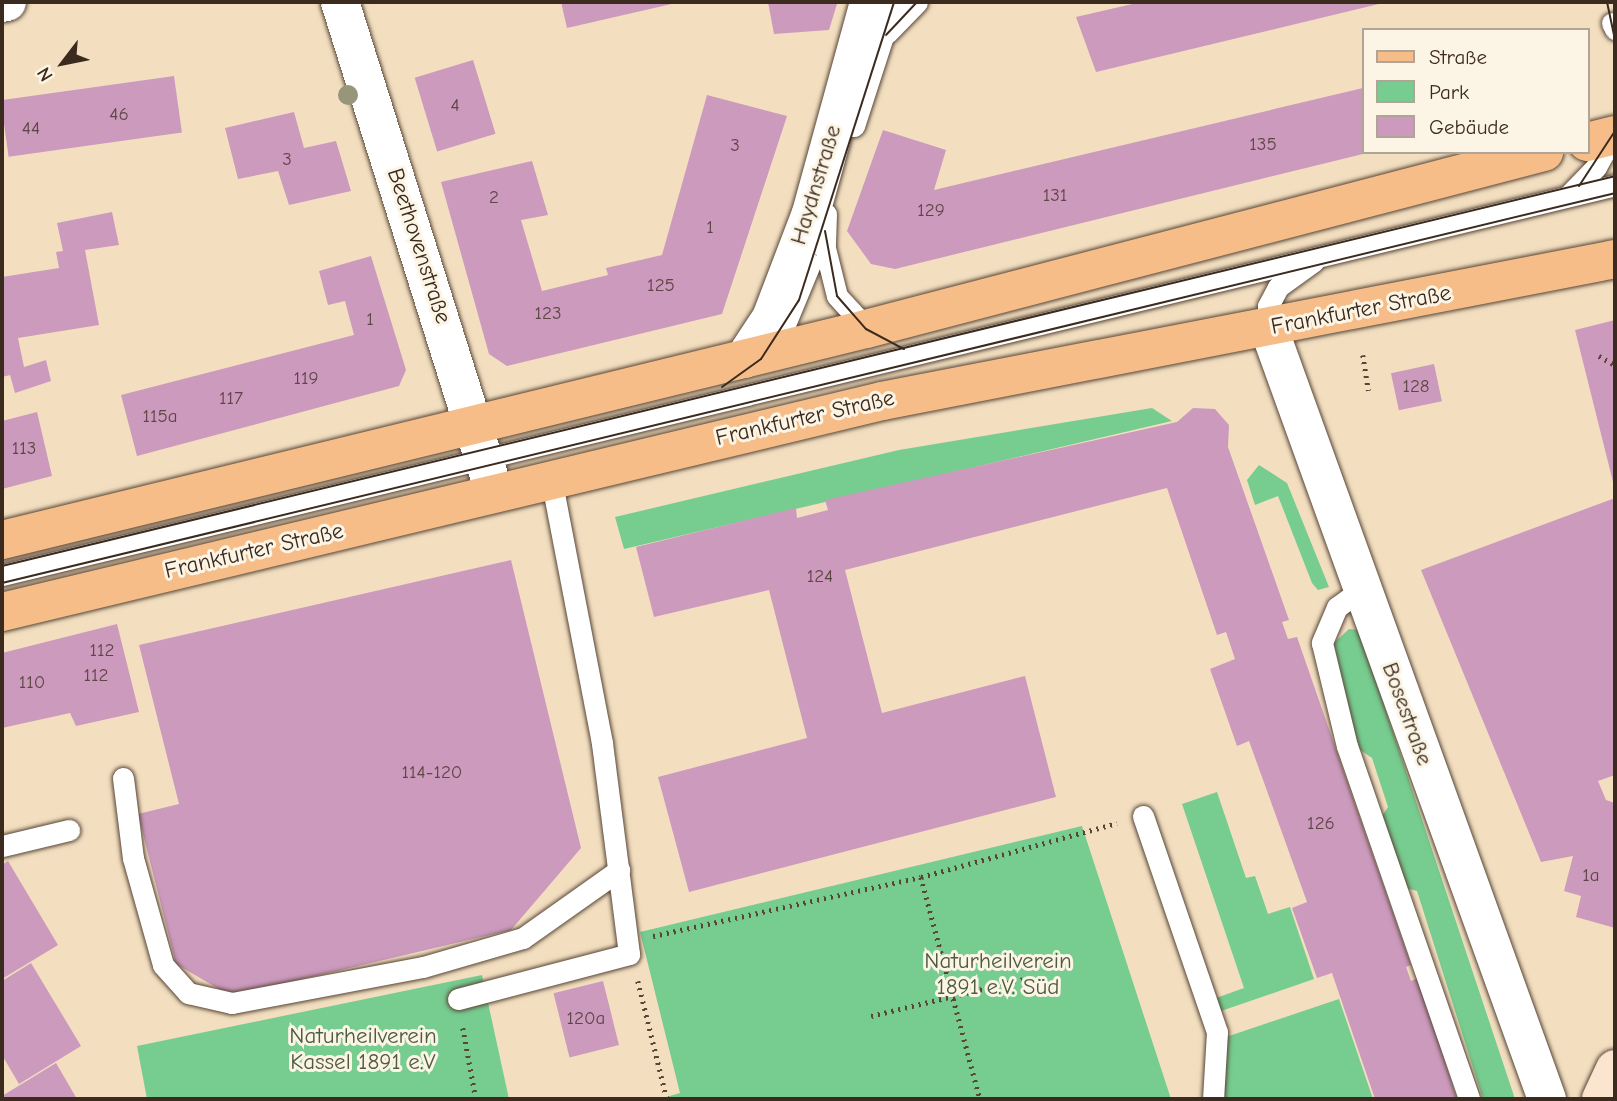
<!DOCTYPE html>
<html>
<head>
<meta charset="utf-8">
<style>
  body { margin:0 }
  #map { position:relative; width:1617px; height:1101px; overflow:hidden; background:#f3dfc0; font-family:"Comic Neue",sans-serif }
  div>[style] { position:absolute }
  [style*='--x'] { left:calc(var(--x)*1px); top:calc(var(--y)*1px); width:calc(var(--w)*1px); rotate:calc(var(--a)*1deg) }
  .green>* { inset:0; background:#77cc90 }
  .building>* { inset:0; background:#cc9abd; transform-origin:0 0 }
  .path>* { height:4.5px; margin-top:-2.25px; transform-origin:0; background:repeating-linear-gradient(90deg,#574536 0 2px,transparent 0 7px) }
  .roads { filter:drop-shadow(0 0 2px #574536) drop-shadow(0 0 2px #574536) }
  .lane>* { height:21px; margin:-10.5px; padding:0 10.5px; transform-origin:10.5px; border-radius:10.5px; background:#fff }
  .street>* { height:38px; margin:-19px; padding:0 19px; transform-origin:19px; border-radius:19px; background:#fff }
  .secondary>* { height:38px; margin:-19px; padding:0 19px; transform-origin:19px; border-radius:19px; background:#fce5cf }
  .primary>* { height:38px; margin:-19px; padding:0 19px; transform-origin:19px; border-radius:19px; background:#f7bd88 }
  .tram>* { height:2px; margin:-1px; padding:0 1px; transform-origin:1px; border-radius:1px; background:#3b2a1e }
  .trees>* { width:20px; height:20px; margin:-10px; border-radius:50%; background:#98967a }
  span { translate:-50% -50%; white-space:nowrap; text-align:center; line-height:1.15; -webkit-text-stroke:6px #fcf5e5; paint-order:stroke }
  .number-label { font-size:19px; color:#5f4646 }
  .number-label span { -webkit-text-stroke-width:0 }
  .street-label { font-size:23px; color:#3b2a1e }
  .park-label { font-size:23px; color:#4d5b40 }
  .frame { position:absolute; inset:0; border:4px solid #3b2a1e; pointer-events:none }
  .legend { position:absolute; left:1362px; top:28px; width:228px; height:126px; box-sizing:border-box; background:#fcf5e5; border:2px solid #afa495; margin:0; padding:9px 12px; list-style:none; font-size:21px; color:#3b2a1e }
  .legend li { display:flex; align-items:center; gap:14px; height:35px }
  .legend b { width:35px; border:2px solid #afa495 }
  .north { position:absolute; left:28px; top:28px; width:70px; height:70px; -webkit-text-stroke:5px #fcf5e5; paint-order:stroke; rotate:238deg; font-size:19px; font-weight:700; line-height:28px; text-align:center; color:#3b2a1e }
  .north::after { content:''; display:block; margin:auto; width:24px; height:32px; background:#3b2a1e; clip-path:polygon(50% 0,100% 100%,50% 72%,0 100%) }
</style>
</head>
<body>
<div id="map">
  <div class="green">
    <i style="clip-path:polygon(1152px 408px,1172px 421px,624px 549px,615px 517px,899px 450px)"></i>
    <i style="clip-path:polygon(1259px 465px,1287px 483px,1329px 587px,1318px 590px,1312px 583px,1278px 496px,1255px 505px,1247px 480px)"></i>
    <i style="clip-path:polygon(1349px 629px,1359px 630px,1515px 1099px,1483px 1099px,1417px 891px,1406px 888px,1382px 816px,1388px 807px,1372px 758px,1356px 747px,1334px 643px)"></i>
    <i style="clip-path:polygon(1217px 792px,1246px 878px,1255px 876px,1268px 914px,1290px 907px,1314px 979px,1221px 1011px,1216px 998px,1244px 988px,1182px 804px)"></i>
    <i style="clip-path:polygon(1082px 826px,1171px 1099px,659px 1099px,680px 1093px,640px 932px)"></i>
    <i style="clip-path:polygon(482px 975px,509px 1099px,147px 1099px,137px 1046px)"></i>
    <i style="clip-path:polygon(1339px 999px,1373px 1099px,1225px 1099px,1223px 1038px)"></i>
  </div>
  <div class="building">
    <i style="clip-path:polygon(561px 2px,676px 2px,676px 3px,567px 28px)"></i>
    <i style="clip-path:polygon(768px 2px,836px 2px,837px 4px,829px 30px,774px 34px)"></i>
    <i style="clip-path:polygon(1141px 2px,1383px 2px,1383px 3px,1096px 72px,1076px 17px)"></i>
    <i style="left:473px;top:60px;width:77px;height:61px;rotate:73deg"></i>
    <i style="left:174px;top:76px;width:57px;height:175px;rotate:82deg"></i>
    <i style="clip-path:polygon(1363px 88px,1363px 154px,895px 269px,871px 264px,847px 231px,883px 130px,946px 150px,934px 190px)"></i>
    <i style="clip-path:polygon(707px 95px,787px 116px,722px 314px,507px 366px,489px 354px,441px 182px,532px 161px,548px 215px,521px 220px,542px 291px,608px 275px,606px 268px,662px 255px)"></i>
    <i style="clip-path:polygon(294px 112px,304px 148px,336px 141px,351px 191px,289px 205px,278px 171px,238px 179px,225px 128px)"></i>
    <i style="clip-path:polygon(112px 212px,119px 245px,85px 250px,99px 325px,18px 338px,24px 367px,46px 360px,51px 381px,15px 393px,10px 375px,2px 377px,2px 277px,59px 268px,56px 252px,63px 251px,57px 223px)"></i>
    <i style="clip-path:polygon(371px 256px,406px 370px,399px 386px,137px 456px,121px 395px,354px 335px,345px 301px,328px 305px,319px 271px)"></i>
    <i style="clip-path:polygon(1615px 320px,1615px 486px,1614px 486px,1575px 330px)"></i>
    <i style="left:1434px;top:364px;width:38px;height:44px;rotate:78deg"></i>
    <i style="clip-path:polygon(1193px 408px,1215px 409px,1229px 425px,1228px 447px,1289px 620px,1282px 622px,1288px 639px,1297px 637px,1411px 965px,1406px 967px,1411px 981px,1418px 978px,1457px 1099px,1375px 1099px,1332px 973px,1317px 978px,1292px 908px,1307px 902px,1249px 741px,1237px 746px,1210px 669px,1235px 659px,1226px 632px,1217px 635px,1167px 488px,845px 570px,882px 713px,1025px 676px,1056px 797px,689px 892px,658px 777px,807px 738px,769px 590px,654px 617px,636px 547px,796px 508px,797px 518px,828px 510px,825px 500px,1177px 422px)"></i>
    <i style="clip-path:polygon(37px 412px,52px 476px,2px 489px,2px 421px)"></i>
    <i style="clip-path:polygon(1615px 498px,1615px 775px,1598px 781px,1606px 800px,1615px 803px,1615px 928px,1576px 917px,1581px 896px,1564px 891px,1573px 856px,1541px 862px,1421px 570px)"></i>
    <i style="clip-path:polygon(511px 560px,581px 848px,511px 930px,231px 996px,176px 964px,138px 814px,179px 804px,139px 645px)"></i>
    <i style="clip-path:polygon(117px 624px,139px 712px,76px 726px,70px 713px,2px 728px,2px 653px)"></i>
    <i style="clip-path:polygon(8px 861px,58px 945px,2px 979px,2px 865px)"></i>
    <i style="clip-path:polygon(31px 963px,81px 1046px,19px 1084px,2px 1055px,2px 981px)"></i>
    <i style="left:603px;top:981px;width:66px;height:51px;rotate:76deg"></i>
    <i style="clip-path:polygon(56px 1063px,77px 1099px,2px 1099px,2px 1096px)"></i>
  </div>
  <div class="path">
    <i style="--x:1363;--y:355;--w:36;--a:81"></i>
    <i style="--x:1599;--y:356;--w:18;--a:29"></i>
    <i style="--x:921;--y:877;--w:230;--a:75.1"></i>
    <i style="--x:653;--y:936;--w:274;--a:-12.4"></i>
    <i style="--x:921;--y:877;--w:203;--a:-15.4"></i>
    <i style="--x:638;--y:981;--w:122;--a:76.2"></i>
    <i style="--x:871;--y:1016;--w:157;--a:-13.6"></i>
    <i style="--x:463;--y:1028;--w:72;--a:79.6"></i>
  </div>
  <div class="roads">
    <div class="lane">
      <i style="--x:1612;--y:23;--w:7;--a:63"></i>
      <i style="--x:887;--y:33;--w:43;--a:-45.9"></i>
      <i style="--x:854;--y:126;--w:130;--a:-72.1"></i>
      <i style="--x:1568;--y:196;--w:40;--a:-46"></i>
      <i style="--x:1596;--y:167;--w:39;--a:-61"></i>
      <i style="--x:826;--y:214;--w:34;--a:92"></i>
      <i style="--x:825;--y:248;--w:49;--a:76"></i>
      <i style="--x:837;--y:296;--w:50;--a:47.4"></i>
      <i style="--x:1269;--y:329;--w:23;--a:-92"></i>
      <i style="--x:1268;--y:306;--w:21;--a:-62"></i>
      <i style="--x:1278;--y:287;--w:44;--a:-35.8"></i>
      <i style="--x:781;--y:334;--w:76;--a:-67.5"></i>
      <i style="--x:2;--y:575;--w:1659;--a:-13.59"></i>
      <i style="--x:1362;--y:589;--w:31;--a:144"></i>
      <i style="--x:1337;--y:607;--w:39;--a:113"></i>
      <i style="--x:1322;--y:643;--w:106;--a:76.4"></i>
      <i style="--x:1347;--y:746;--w:373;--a:70.9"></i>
      <i style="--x:123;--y:778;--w:81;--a:82.9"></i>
      <i style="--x:133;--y:858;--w:111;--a:74.3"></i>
      <i style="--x:163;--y:965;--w:38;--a:48"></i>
      <i style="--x:188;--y:993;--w:45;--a:12.8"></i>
      <i style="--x:232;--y:1003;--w:194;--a:-10.7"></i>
      <i style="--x:423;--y:967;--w:104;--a:-16.2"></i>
      <i style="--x:523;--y:938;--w:118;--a:-35.3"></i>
      <i style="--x:1143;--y:816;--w:228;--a:71.1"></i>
      <i style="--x:1217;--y:1032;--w:67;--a:93.4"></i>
      <i style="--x:2;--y:846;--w:69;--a:-13.4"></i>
      <i style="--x:458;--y:999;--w:177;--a:-14.7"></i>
      <i style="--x:629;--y:954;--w:213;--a:-97.3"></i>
      <i style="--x:602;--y:743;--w:271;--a:-100.9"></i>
    </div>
    <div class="street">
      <i style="--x:340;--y:2;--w:514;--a:72.55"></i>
      <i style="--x:2;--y:3;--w:5;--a:-11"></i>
      <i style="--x:1269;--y:329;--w:819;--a:70.15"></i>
      <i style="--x:744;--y:359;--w:49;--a:-56.6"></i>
      <i style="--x:771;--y:318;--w:112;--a:-69.1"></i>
      <i style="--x:811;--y:213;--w:219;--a:-74.6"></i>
    </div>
    <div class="secondary">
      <i style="--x:1601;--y:1099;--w:33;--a:-65"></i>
    </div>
    <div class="primary">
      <i style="--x:1587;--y:142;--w:29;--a:-14"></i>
      <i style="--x:2;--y:540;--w:889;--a:-13.72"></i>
      <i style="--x:866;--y:329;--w:701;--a:-14.63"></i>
      <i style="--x:2;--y:612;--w:905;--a:-13.48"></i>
      <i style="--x:882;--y:401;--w:747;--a:-10.96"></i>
    </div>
  </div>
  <div class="tram">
    <i style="--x:1607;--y:2;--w:38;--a:78"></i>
    <i style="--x:886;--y:35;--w:45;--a:-46.8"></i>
    <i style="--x:1579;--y:186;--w:66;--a:-56.8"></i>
    <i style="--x:825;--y:231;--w:66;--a:79.5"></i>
    <i style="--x:837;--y:296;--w:44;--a:48.7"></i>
    <i style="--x:866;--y:329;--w:43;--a:27.8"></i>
    <i style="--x:722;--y:387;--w:48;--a:-35.7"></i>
    <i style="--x:761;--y:359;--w:70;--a:-57.2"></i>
    <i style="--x:799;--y:300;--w:313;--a:-72.3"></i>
    <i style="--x:2;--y:566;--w:1659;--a:-13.59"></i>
    <i style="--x:2;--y:583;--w:1659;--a:-13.59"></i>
  </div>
  <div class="trees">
    <i style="left:348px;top:95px"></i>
  </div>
  <div class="number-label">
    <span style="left:455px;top:106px">4</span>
    <span style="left:119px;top:115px">46</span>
    <span style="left:31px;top:129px">44</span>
    <span style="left:1263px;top:145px">135</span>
    <span style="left:735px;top:146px">3</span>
    <span style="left:287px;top:160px">3</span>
    <span style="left:1055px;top:196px">131</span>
    <span style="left:494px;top:198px">2</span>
    <span style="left:931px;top:211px">129</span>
    <span style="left:710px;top:228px">1</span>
    <span style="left:661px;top:286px">125</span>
    <span style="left:548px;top:314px">123</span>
    <span style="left:370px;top:320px">1</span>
    <span style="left:306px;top:379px">119</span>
    <span style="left:1416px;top:387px">128</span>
    <span style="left:231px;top:399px">117</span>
    <span style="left:160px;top:417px">115a</span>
    <span style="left:24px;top:449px">113</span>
    <span style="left:820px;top:577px">124</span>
    <span style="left:102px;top:651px">112</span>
    <span style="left:96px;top:676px">112</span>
    <span style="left:32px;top:683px">110</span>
    <span style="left:432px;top:773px">114-120</span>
    <span style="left:1321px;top:824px">126</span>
    <span style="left:1591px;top:876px">1a</span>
    <span style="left:586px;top:1019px">120a</span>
  </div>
  <div class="street-label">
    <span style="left:816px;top:185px;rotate:-73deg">Haydnstraße</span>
    <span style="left:419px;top:246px;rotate:72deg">Beethovenstraße</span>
    <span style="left:1361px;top:310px;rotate:-11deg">Frankfurter Straße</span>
    <span style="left:805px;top:418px;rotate:-13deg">Frankfurter Straße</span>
    <span style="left:254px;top:551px;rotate:-13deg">Frankfurter Straße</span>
    <span style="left:1407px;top:714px;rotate:70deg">Bosestraße</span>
  </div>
  <div class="park-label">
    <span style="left:998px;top:974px">Naturheilverein<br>1891 e.V. Süd</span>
    <span style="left:363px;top:1049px">Naturheilverein<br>Kassel 1891 e.V</span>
  </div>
  <div class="frame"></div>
  <ul class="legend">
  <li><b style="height:9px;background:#f7bd88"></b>Straße</li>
  <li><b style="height:19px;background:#77cc90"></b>Park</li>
  <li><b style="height:19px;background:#cc9abd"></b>Gebäude</li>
  </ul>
  <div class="north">N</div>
</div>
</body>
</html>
